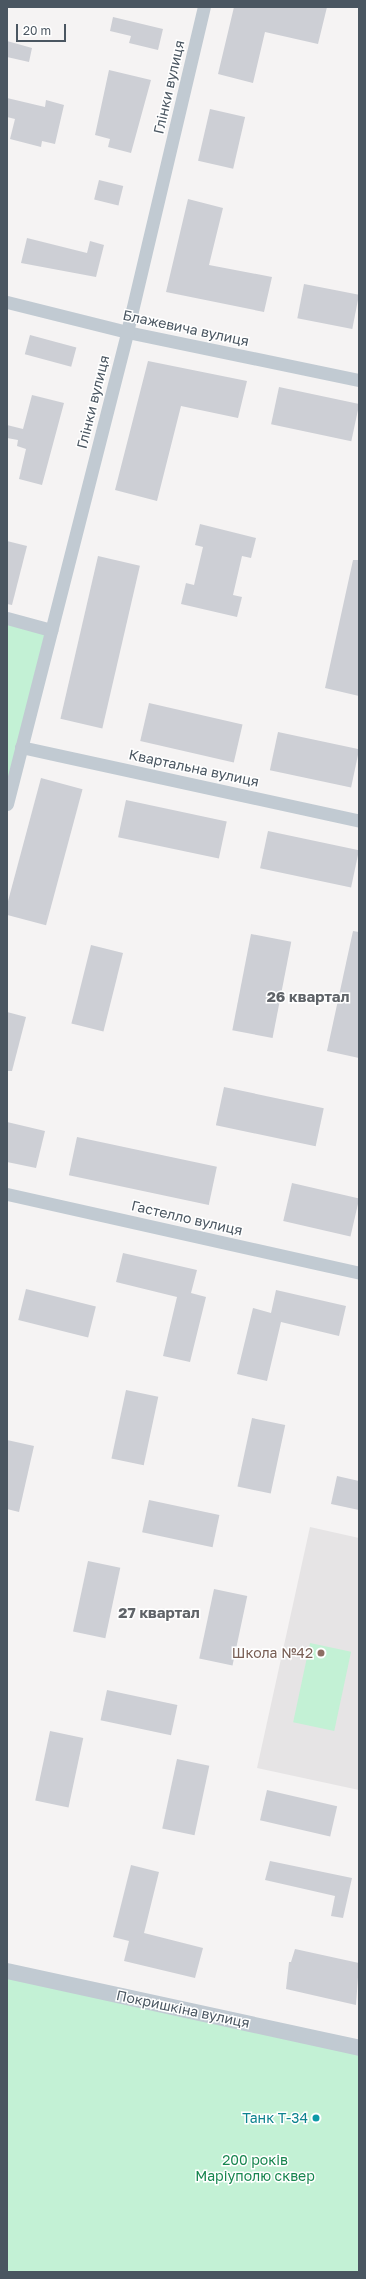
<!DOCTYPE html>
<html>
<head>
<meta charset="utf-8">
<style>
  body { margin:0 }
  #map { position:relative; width:366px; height:2279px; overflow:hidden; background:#f5f3f3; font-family:"Golos Text",sans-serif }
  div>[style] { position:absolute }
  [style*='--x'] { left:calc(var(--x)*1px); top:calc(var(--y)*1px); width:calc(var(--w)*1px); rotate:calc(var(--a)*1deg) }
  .education>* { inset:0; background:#e6e4e5 }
  .green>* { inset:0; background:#c3f1d5; transform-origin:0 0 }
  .building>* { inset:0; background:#cdcfd5; transform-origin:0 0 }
  .minor>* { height:13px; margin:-6.5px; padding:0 6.5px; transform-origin:6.5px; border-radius:6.5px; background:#c1cad2 }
  .tertiary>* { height:16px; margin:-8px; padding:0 8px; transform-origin:8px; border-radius:8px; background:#c1cad2 }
  .dots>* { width:11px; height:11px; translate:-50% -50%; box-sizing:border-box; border:2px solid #fff; border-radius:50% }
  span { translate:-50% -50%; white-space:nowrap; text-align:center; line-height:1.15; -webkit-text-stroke:3px #fff; paint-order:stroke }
  .street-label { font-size:14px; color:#4a5661 }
  .education-label { font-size:14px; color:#785e54 }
  .right { translate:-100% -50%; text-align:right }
  .culture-label { font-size:14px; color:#0d838f }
  .park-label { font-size:14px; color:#17864f }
  .neighbourhood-label { font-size:15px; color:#5f6368; font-weight:700 }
  .frame { position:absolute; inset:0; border:8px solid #4a5661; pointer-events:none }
  .scale { position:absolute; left:16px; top:24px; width:50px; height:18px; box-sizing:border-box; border:2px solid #4a5661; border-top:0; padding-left:5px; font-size:12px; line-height:14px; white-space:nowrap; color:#4a5661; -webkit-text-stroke:3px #fff; paint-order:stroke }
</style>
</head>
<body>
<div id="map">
  <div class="education">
    <i style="clip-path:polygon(310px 1527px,359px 1538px,359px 1790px,257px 1768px)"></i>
  </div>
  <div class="green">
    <i style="clip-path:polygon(7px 623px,45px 633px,7px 785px)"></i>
    <i style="left:310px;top:1643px;width:42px;height:81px;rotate:12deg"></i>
    <i style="clip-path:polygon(7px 1971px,359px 2048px,359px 2272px,7px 2272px)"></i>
  </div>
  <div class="building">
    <i style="clip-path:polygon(234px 7px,327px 7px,318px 44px,265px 32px,253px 83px,218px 74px)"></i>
    <i style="clip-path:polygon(113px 17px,163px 29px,158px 50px,129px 43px,131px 36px,110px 31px)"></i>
    <i style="clip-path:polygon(7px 41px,32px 48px,29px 62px,7px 57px)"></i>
    <i style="clip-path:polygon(109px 70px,151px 80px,131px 153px,108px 147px,110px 139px,95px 135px)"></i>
    <i style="clip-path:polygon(7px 98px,45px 107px,46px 100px,64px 105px,55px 144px,42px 141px,41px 147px,10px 139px,15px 119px,7px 117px)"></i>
    <i style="left:210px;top:109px;width:36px;height:53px;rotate:13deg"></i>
    <i style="left:99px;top:180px;width:25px;height:20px;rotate:14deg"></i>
    <i style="clip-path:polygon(188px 199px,223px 208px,209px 265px,272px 277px,264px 312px,166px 292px)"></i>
    <i style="clip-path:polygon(27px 238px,87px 253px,90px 241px,104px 245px,96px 277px,21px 263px)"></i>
    <i style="left:304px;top:284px;width:56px;height:35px;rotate:11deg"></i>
    <i style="left:30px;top:335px;width:48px;height:20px;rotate:15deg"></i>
    <i style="clip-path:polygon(148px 361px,247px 381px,238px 418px,181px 406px,157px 501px,115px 490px)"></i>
    <i style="left:279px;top:387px;width:82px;height:38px;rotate:12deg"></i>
    <i style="clip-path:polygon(32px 395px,64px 403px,42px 485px,19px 479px,26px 449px,17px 446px,18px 440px,7px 438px,7px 425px,23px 429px)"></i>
    <i style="clip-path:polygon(200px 524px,256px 538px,251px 558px,242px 556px,233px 595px,242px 597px,237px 617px,181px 604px,186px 583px,194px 585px,203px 547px,195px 545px)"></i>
    <i style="clip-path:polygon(7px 541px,27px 546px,12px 605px,7px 604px)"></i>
    <i style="left:98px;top:556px;width:43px;height:167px;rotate:13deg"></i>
    <i style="clip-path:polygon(353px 560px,359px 560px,359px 696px,325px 688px)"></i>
    <i style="left:149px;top:703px;width:96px;height:39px;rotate:13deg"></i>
    <i style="left:278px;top:732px;width:83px;height:39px;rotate:12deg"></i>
    <i style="left:41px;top:778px;width:43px;height:141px;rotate:15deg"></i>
    <i style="left:126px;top:800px;width:103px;height:38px;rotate:12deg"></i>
    <i style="left:268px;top:831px;width:93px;height:38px;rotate:12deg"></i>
    <i style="clip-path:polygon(353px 931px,359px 932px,359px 1058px,327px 1051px)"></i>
    <i style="left:251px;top:934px;width:41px;height:98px;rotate:11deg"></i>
    <i style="left:91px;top:945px;width:33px;height:81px;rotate:14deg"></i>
    <i style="clip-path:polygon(7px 1012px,26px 1017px,12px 1071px,7px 1071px)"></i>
    <i style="left:224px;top:1087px;width:102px;height:39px;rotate:12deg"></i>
    <i style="clip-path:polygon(7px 1122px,45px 1131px,36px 1168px,7px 1162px)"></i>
    <i style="left:77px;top:1137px;width:143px;height:39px;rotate:12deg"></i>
    <i style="left:292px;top:1183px;width:69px;height:39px;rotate:13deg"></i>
    <i style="clip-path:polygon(123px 1253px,197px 1270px,191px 1293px,206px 1297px,190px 1362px,163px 1356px,177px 1297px,116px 1282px)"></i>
    <i style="left:26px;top:1289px;width:72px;height:32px;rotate:14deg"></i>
    <i style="clip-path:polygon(276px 1290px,346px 1306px,339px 1336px,281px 1322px,267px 1381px,237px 1374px,253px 1308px,271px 1313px)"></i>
    <i style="left:126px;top:1390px;width:33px;height:70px;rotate:12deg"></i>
    <i style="left:252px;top:1418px;width:34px;height:70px;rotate:12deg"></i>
    <i style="clip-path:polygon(7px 1440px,34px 1446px,19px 1512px,7px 1509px)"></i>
    <i style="clip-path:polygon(337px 1476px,359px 1481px,359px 1510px,331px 1504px)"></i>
    <i style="left:149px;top:1500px;width:72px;height:33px;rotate:12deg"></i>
    <i style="left:88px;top:1561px;width:33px;height:72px;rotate:12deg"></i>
    <i style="left:214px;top:1589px;width:34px;height:71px;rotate:12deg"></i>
    <i style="left:107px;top:1690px;width:72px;height:31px;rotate:12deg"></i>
    <i style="left:50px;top:1731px;width:34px;height:71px;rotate:12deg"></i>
    <i style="left:177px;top:1759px;width:33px;height:71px;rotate:12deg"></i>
    <i style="left:267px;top:1790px;width:72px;height:31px;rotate:13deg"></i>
    <i style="clip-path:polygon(270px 1861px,352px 1878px,343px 1918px,331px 1916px,335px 1896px,265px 1880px)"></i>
    <i style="clip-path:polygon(131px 1865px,159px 1872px,144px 1933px,203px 1948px,195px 1978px,124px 1961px,129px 1941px,113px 1937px)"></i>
    <i style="clip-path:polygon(295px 1949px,359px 1963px,356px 2005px,286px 1989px,289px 1962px,291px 1962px)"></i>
  </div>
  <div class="minor">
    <i style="--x:7;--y:302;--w:124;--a:14"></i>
    <i style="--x:127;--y:332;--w:237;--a:11.7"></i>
    <i style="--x:7;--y:618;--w:46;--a:15.3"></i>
    <i style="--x:21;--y:747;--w:346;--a:12.3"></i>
    <i style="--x:7;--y:804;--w:487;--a:-75.7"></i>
    <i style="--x:127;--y:332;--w:334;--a:-76.7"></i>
    <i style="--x:7;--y:1194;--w:361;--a:12.6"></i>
  </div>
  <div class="tertiary">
    <i style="--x:7;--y:1971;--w:360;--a:12.3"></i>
  </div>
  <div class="dots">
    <i style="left:321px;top:1653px;background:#8d6e63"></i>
    <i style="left:316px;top:2118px;background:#0f9aa8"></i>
  </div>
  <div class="street-label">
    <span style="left:169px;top:87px;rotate:-77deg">Глінки вулиця</span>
    <span style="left:186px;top:328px;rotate:12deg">Блажевича вулиця</span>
    <span style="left:93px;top:402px;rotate:-76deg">Глінки вулиця</span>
    <span style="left:194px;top:768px;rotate:12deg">Квартальна вулиця</span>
    <span style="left:187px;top:1218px;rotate:13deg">Гастелло вулиця</span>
    <span style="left:183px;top:2009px;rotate:12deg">Покришкіна вулиця</span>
  </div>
  <div class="education-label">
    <span class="right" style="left:313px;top:1653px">Школа №42</span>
  </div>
  <div class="culture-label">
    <span class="right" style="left:308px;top:2118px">Танк Т-34</span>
  </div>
  <div class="park-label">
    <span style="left:255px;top:2168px">200 років<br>Маріуполю сквер</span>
  </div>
  <div class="neighbourhood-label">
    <span style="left:308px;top:997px">26 квартал</span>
    <span style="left:159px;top:1613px">27 квартал</span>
  </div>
  <div class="frame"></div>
  <div class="scale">20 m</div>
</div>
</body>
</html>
